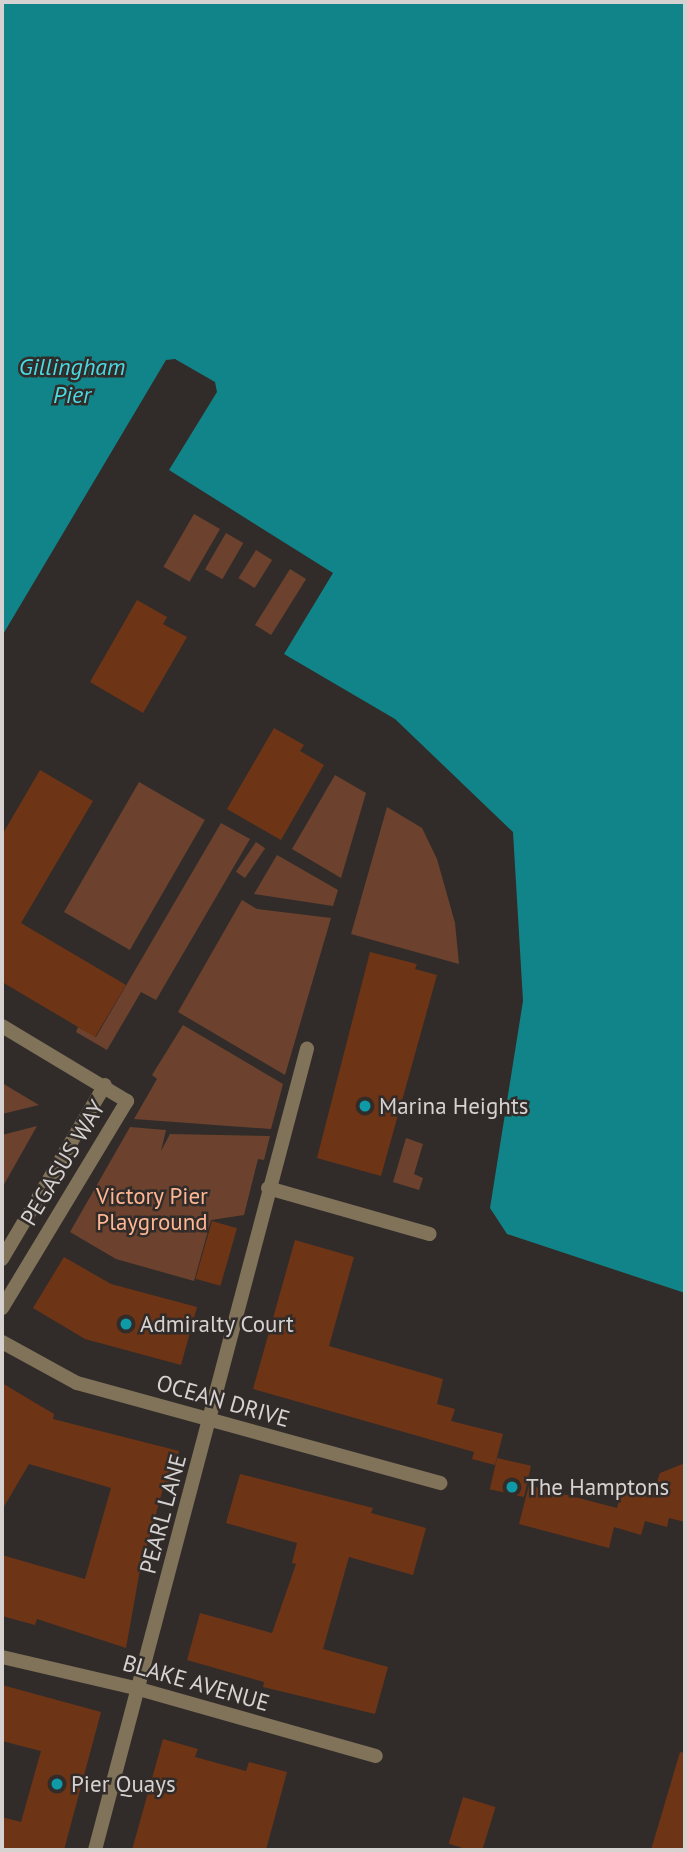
<!DOCTYPE html>
<html>
<head>
<meta charset="utf-8">
<style>
  body { margin:0 }
  #map { position:relative; width:687px; height:1852px; overflow:hidden; background:#312c29; font-family:"PT Sans",sans-serif }
  div>[style] { position:absolute }
  [style*='--x'] { left:calc(var(--x)*1px); top:calc(var(--y)*1px); width:calc(var(--w)*1px); rotate:calc(var(--a)*1deg) }
  .green>* { inset:0; background:#6c422e; transform-origin:0 0 }
  .water>* { inset:0; background:#118489 }
  .building>* { inset:0; background:#6e3416; transform-origin:0 0 }
  .street>* { height:14px; margin:-7px; padding:0 7px; transform-origin:7px; border-radius:7px; background:#81735a }
  .dots>* { width:19px; height:19px; translate:-50% -50%; box-sizing:border-box; border:4px solid #312c29; border-radius:50% }
  span { translate:-50% -50%; white-space:nowrap; text-align:center; line-height:1.15; -webkit-text-stroke:5px #312c29; paint-order:stroke }
  .poi-label { font-size:23px; color:#d6d2d1 }
  .left { translate:0 -50%; text-align:left }
  .street-label { font-size:23px; color:#d6d2d1 }
  .park-label { font-size:23px; color:#ffb693 }
  .water-label { font-size:24px; color:#48dbe3; font-style:italic }
  .frame { position:absolute; inset:0; border:4px solid #d6d2d1; pointer-events:none }
</style>
</head>
<body>
<div id="map">
  <div class="green">
    <i style="left:194px;top:514px;width:30px;height:61px;rotate:30deg"></i>
    <i style="left:226px;top:533px;width:20px;height:42px;rotate:30deg"></i>
    <i style="left:256px;top:550px;width:19px;height:33px;rotate:32deg"></i>
    <i style="left:290px;top:569px;width:19px;height:66px;rotate:32deg"></i>
    <i style="clip-path:polygon(335px 775px,366px 793px,341px 878px,292px 849px)"></i>
    <i style="left:139px;top:782px;width:76px;height:150px;rotate:30deg"></i>
    <i style="clip-path:polygon(387px 807px,422px 828px,437px 859px,455px 923px,459px 964px,351px 934px)"></i>
    <i style="clip-path:polygon(221px 823px,250px 839px,156px 1000px,141px 992px,107px 1050px,76px 1032px,78px 1027px,96px 1037px)"></i>
    <i style="left:256px;top:842px;width:11px;height:36px;rotate:34deg"></i>
    <i style="clip-path:polygon(277px 855px,338px 890px,333px 906px,254px 894px)"></i>
    <i style="clip-path:polygon(242px 900px,257px 909px,331px 918px,285px 1075px,178px 1012px)"></i>
    <i style="clip-path:polygon(183px 1025px,283px 1084px,271px 1129px,134px 1119px,157px 1079px,152px 1075px)"></i>
    <i style="clip-path:polygon(2px 1083px,39px 1105px,2px 1114px)"></i>
    <i style="clip-path:polygon(37px 1126px,2px 1188px,2px 1135px)"></i>
    <i style="clip-path:polygon(130px 1127px,166px 1130px,161px 1151px,170px 1134px,270px 1136px,264px 1160px,258px 1159px,244px 1215px,211px 1220px,194px 1281px,116px 1259px,70px 1232px)"></i>
    <i style="clip-path:polygon(406px 1138px,423px 1144px,414px 1174px,423px 1178px,419px 1190px,393px 1182px)"></i>
  </div>
  <div class="water">
    <i style="clip-path:polygon(2px 2px,685px 2px,685px 1293px,507px 1234px,490px 1208px,523px 1001px,513px 832px,395px 719px,284px 654px,333px 573px,169px 470px,217px 392px,215px 382px,175px 359px,166px 360px,2px 636px)"></i>
  </div>
  <div class="building">
    <i style="clip-path:polygon(137px 600px,167px 617px,163px 624px,187px 637px,143px 713px,90px 682px)"></i>
    <i style="clip-path:polygon(274px 728px,304px 745px,300px 751px,324px 765px,281px 840px,227px 809px)"></i>
    <i style="clip-path:polygon(40px 770px,93px 801px,21px 923px,126px 985px,95px 1037px,2px 982px,2px 835px)"></i>
    <i style="clip-path:polygon(370px 952px,417px 964px,415px 969px,437px 975px,381px 1176px,317px 1158px)"></i>
    <i style="left:212px;top:1221px;width:26px;height:60px;rotate:16deg"></i>
    <i style="clip-path:polygon(295px 1240px,354px 1257px,329px 1346px,443px 1379px,437px 1404px,455px 1409px,451px 1421px,503px 1434px,495px 1465px,472px 1459px,474px 1452px,253px 1389px)"></i>
    <i style="clip-path:polygon(64px 1257px,111px 1284px,197px 1307px,181px 1365px,85px 1339px,33px 1308px)"></i>
    <i style="clip-path:polygon(2px 1383px,54px 1414px,53px 1419px,179px 1451px,170px 1483px,165px 1482px,140px 1570px,126px 1648px,37px 1619px,35px 1625px,2px 1616px,2px 1555px,85px 1579px,111px 1488px,29px 1464px,2px 1510px)"></i>
    <i style="left:497px;top:1458px;width:35px;height:32px;rotate:13deg"></i>
    <i style="clip-path:polygon(685px 1463px,685px 1522px,669px 1518px,667px 1527px,645px 1521px,641px 1535px,614px 1527px,609px 1548px,519px 1524px,529px 1485px,617px 1508px,622px 1489px,652px 1496px,660px 1473px)"></i>
    <i style="clip-path:polygon(240px 1474px,373px 1508px,371px 1513px,426px 1528px,413px 1575px,349px 1557px,323px 1649px,388px 1667px,375px 1714px,263px 1687px,264px 1682px,187px 1660px,200px 1613px,272px 1633px,296px 1564px,292px 1563px,297px 1543px,226px 1523px)"></i>
    <i style="clip-path:polygon(2px 1685px,101px 1712px,64px 1850px,2px 1850px,2px 1817px,21px 1822px,41px 1751px,2px 1741px)"></i>
    <i style="clip-path:polygon(163px 1739px,198px 1749px,195px 1757px,246px 1771px,249px 1762px,287px 1772px,266px 1850px,132px 1850px)"></i>
    <i style="clip-path:polygon(680px 1752px,685px 1753px,685px 1850px,651px 1850px)"></i>
    <i style="left:463px;top:1797px;width:34px;height:49px;rotate:17deg"></i>
  </div>
  <div class="street">
    <i style="--x:2;--y:1026;--w:146;--a:31"></i>
    <i style="--x:127;--y:1101;--w:242;--a:121.1"></i>
    <i style="--x:268;--y:1188;--w:168;--a:15.9"></i>
    <i style="--x:2;--y:1259;--w:202;--a:-59.4"></i>
    <i style="--x:2;--y:1342;--w:85;--a:28.7"></i>
    <i style="--x:77;--y:1383;--w:377;--a:15.4"></i>
    <i style="--x:2;--y:1657;--w:141;--a:13.1"></i>
    <i style="--x:139;--y:1689;--w:246;--a:15.8"></i>
    <i style="--x:95;--y:1850;--w:829;--a:-75.18"></i>
  </div>
  <div class="dots">
    <i style="left:365px;top:1106px;background:#0f9aa8"></i>
    <i style="left:126px;top:1324px;background:#0f9aa8"></i>
    <i style="left:512px;top:1487px;background:#0f9aa8"></i>
    <i style="left:57px;top:1784px;background:#0f9aa8"></i>
  </div>
  <div class="poi-label">
    <span class="left" style="left:379px;top:1106px">Marina Heights</span>
    <span class="left" style="left:140px;top:1324px">Admiralty Court</span>
    <span class="left" style="left:526px;top:1487px">The Hamptons</span>
    <span class="left" style="left:71px;top:1784px">Pier Quays</span>
  </div>
  <div class="street-label">
    <span style="left:63px;top:1163px;rotate:-59deg">PEGASUS WAY</span>
    <span style="left:223px;top:1401px;rotate:16deg">OCEAN DRIVE</span>
    <span style="left:163px;top:1514px;rotate:-75deg">PEARL LANE</span>
    <span style="left:196px;top:1683px;rotate:16deg">BLAKE AVENUE</span>
  </div>
  <div class="park-label">
    <span style="left:152px;top:1209px">Victory Pier<br>Playground</span>
  </div>
  <div class="water-label">
    <span style="left:72px;top:381px">Gillingham<br>Pier</span>
  </div>
  <div class="frame"></div>
</div>
</body>
</html>
